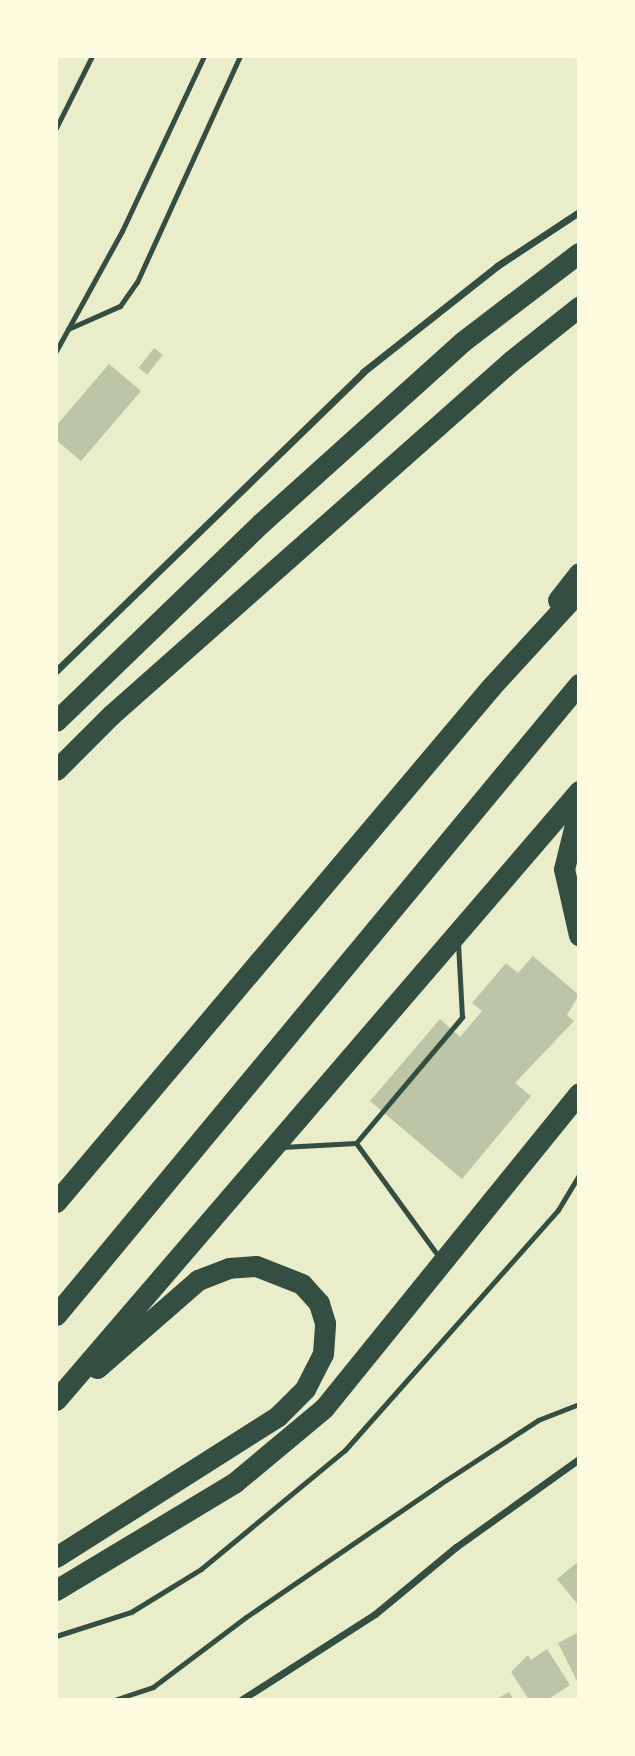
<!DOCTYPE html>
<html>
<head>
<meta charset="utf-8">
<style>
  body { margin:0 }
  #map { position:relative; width:635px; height:1756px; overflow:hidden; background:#e9edc9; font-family:"Varela Round",sans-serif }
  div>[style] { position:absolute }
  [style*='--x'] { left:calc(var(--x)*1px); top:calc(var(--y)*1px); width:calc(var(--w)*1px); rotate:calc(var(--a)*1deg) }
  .building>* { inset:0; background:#bcc5a7; transform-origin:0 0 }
  .service>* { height:5px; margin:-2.5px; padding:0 2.5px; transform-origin:2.5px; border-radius:2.5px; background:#344e41 }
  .minor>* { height:7px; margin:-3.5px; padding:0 3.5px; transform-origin:3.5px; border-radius:3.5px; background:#344e41 }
  .motorway>* { height:21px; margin:-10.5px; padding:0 10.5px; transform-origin:10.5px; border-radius:10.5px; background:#344e41 }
  span { translate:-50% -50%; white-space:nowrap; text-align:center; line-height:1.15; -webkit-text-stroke:5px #fefae0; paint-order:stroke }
  .frame { position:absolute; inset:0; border:58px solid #fefae0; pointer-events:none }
</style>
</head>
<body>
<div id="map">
  <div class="building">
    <i style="left:154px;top:348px;width:11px;height:25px;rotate:38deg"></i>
    <i style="clip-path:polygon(109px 364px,141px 391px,81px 461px,56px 440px,56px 426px)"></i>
    <i style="clip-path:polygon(533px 956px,579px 995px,567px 1015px,574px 1021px,515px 1083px,531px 1096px,462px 1179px,370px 1101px,440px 1019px,460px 1037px,482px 1011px,472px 1003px,506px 963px,518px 973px)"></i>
    <i style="clip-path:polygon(579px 1561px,579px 1606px,557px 1579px)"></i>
    <i style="clip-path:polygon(579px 1632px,579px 1680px,577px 1681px,558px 1643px)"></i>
    <i style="clip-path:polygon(547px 1649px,570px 1685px,547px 1700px,529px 1700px,511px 1672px,528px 1655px,531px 1660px)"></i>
    <i style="clip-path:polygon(509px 1692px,514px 1700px,495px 1700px)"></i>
  </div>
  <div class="service">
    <i style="--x:56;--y:128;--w:80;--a:-63.4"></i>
    <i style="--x:68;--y:329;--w:57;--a:-23.9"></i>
    <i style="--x:120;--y:306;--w:29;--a:-55"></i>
    <i style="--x:137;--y:282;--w:248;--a:-65.5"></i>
    <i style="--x:56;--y:351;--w:137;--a:-61.2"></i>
    <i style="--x:122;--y:231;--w:193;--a:-64.9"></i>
    <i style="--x:356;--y:1143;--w:141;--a:53.9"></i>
    <i style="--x:282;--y:1147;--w:74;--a:-3.1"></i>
    <i style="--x:356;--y:1143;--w:165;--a:-49.9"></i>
    <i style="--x:462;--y:1017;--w:73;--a:-93.1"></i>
    <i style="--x:56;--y:1636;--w:79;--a:-17.7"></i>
    <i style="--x:131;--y:1612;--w:82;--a:-31.6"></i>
    <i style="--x:201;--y:1569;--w:187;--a:-39.6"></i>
    <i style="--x:345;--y:1450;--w:321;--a:-48.4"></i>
    <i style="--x:558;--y:1210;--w:41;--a:-59"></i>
    <i style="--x:114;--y:1700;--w:41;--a:-18.4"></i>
    <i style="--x:153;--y:1687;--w:116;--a:-37"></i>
    <i style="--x:246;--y:1617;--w:235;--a:-34.4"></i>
    <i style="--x:440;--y:1484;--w:117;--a:-33.1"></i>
    <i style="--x:538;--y:1420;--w:44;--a:-21.3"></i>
  </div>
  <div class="minor">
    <i style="--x:56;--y:671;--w:429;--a:-44.2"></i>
    <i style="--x:363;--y:372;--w:171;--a:-38.3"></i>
    <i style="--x:497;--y:266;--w:98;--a:-33.4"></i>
    <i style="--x:241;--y:1700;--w:159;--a:-32.7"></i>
    <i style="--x:375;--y:1614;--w:105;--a:-39.6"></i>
    <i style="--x:456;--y:1547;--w:151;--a:-35.6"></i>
  </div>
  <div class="motorway">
    <i style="--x:558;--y:600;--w:34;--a:-52"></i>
    <i style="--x:56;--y:721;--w:284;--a:-44"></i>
    <i style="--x:260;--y:524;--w:272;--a:-42"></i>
    <i style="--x:462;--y:342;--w:147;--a:-37.3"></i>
    <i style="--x:56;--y:770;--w:78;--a:-45"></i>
    <i style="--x:111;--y:715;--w:534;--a:-41.51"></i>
    <i style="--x:511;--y:361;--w:87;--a:-38.5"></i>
    <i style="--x:579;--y:808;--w:63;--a:103.8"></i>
    <i style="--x:564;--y:869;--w:68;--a:77.2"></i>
    <i style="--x:56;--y:1202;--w:674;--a:-49.81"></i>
    <i style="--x:491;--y:687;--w:130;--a:-47.5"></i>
    <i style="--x:56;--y:1315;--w:820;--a:-50.35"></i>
    <i style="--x:56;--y:1400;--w:803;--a:-49.34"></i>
    <i style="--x:56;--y:1557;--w:263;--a:-32.4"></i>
    <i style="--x:278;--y:1416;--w:38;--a:-45"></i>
    <i style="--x:305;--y:1389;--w:39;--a:-63"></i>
    <i style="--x:323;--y:1354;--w:31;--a:-86"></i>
    <i style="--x:325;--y:1323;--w:21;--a:-107"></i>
    <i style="--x:319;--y:1303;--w:25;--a:-132"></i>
    <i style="--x:302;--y:1284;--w:49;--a:-158.6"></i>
    <i style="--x:256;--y:1266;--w:27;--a:176"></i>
    <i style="--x:229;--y:1268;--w:33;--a:159"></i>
    <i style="--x:198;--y:1280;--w:134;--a:138.9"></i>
    <i style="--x:56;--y:1590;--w:208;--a:-31"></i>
    <i style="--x:234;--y:1483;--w:117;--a:-39.8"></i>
    <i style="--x:324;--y:1408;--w:405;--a:-51"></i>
  </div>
  <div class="frame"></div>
</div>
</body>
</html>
